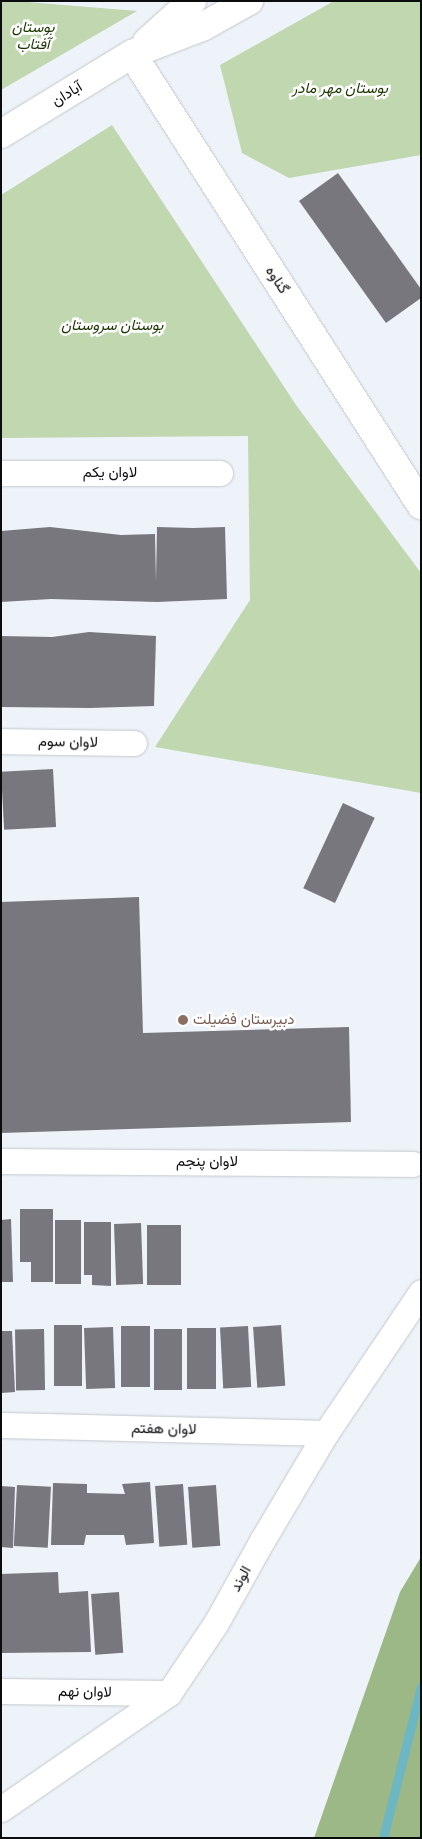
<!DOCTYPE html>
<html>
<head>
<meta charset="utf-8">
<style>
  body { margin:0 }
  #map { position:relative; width:422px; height:1839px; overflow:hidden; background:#edf3f8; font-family:"Times New Roman",Vazirmatn,serif }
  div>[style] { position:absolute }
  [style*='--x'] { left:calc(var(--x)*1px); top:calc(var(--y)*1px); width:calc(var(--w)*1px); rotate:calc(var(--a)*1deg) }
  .green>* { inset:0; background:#c0d7b0 }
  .forest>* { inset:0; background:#9bb886 }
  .stream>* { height:9px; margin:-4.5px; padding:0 4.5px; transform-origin:4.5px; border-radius:4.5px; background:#6db7c5 }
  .building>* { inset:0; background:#78777d; transform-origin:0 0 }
  .roads { filter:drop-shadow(0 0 1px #c3c8cd) drop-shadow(0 0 1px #c3c8cd) }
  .minor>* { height:25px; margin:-12.5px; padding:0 12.5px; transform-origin:12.5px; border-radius:12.5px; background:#fff }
  .secondary>* { height:28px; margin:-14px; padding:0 14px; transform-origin:14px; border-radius:14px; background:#fff }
  .dots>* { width:14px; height:14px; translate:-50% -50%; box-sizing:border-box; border:2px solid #fff; border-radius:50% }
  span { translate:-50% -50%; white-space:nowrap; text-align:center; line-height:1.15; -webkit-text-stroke:5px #fff; paint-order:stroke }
  .park-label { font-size:15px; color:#1d3700; font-style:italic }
  .street-label { font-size:15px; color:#0b0c0e }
  .education-label { font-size:15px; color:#785e54 }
  .left { translate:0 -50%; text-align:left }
  .frame { position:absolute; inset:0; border:2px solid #0b0c0e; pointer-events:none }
</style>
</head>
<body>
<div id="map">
  <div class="green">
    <i style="clip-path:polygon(1px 1px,15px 1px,137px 11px,1px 90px)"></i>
    <i style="clip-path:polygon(334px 1px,421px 1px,421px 155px,289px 178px,242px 153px,220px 65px)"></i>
    <i style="clip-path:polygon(112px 125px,296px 405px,421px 573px,421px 793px,155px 747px,250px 600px,248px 436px,1px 438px,1px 195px)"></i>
  </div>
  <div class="forest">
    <i style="clip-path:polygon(421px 1557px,421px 1838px,314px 1838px,400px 1592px)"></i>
  </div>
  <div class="stream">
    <i style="--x:383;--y:1838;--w:156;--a:-75.9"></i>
  </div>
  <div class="building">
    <i style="clip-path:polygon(338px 173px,421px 289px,421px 298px,386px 323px,299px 201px)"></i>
    <i style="clip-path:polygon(50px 527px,121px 535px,155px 534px,156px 581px,157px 527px,193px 528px,225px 527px,227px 599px,157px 602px,51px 599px,1px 602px,1px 531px)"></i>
    <i style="clip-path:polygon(89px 632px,156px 636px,154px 706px,90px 708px,1px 707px,1px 636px,52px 637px)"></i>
    <i style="left:53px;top:769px;width:58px;height:52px;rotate:87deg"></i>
    <i style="left:343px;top:803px;width:35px;height:94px;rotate:25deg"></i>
    <i style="clip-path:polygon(139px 897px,143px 1033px,349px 1027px,351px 1122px,1px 1133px,1px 902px)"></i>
    <i style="clip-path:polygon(20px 1209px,53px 1209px,53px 1282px,31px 1282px,31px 1262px,20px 1262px)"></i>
    <i style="clip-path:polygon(11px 1219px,13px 1282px,1px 1282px,1px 1220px)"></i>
    <i style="left:55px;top:1220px;width:26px;height:64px"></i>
    <i style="clip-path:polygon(84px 1222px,111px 1222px,111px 1286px,92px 1285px,92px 1275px,84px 1275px)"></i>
    <i style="left:141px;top:1223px;width:61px;height:27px;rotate:88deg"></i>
    <i style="left:147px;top:1225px;width:34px;height:60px"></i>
    <i style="left:54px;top:1325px;width:28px;height:61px"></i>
    <i style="left:281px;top:1325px;width:61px;height:28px;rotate:86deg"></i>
    <i style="left:121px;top:1326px;width:29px;height:61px"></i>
    <i style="left:248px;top:1326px;width:61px;height:28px;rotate:87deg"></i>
    <i style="left:113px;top:1327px;width:61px;height:29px;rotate:88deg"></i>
    <i style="left:216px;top:1328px;width:61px;height:29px;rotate:90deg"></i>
    <i style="left:44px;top:1329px;width:61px;height:29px;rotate:89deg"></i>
    <i style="left:154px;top:1329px;width:28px;height:61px"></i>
    <i style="clip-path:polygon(1px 1331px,12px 1331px,15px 1392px,1px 1393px)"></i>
    <i style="clip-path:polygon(150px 1482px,154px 1543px,126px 1545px,124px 1535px,86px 1535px,84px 1545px,51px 1545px,53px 1483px,87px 1484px,87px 1493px,125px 1494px,122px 1484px)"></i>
    <i style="left:183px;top:1484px;width:61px;height:28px;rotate:86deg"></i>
    <i style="left:17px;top:1485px;width:34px;height:61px;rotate:3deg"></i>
    <i style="left:216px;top:1485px;width:61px;height:28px;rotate:86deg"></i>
    <i style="clip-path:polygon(1px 1486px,15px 1487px,13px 1548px,1px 1547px)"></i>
    <i style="clip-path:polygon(58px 1572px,59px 1593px,88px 1591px,91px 1652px,1px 1653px,1px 1574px)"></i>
    <i style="left:119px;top:1592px;width:61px;height:28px;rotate:86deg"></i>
  </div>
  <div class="roads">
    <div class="minor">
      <i style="--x:1;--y:473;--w:219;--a:0"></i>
      <i style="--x:1;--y:741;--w:133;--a:0.9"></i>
      <i style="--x:1;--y:1161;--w:412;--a:0.4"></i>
      <i style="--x:1;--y:1425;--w:325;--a:1.4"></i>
      <i style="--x:1;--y:1691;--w:168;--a:0.7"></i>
      <i style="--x:1;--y:1809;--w:204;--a:-34.6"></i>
      <i style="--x:169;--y:1693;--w:84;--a:-56.1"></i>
      <i style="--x:216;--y:1623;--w:96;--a:-60.8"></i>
      <i style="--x:263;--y:1539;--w:123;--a:-59.3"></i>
      <i style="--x:326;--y:1433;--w:170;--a:-56"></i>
    </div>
    <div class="secondary">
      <i style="--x:147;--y:42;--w:61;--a:-42.3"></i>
      <i style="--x:132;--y:54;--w:536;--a:57.35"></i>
      <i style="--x:1;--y:134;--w:153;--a:-31.4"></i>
      <i style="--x:132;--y:54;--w:75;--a:-21.1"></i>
      <i style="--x:202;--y:27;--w:54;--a:-29"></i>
    </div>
  </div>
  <div class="dots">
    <i style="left:183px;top:1020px;background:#8d6e63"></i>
  </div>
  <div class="park-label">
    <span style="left:33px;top:36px">بوستان<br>آفتاب</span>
    <span style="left:340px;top:89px">بوستان مهر مادر</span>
    <span style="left:112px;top:326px">بوستان سروستان</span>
  </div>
  <div class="street-label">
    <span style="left:67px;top:94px;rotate:-31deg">آبادان</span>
    <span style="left:277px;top:280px;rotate:57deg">گناوه</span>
    <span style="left:110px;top:473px">لاوان یکم</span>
    <span style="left:68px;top:742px;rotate:1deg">لاوان سوم</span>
    <span style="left:207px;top:1162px">لاوان پنجم</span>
    <span style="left:164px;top:1429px;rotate:1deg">لاوان هفتم</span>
    <span style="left:241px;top:1579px;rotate:-61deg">الوند</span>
    <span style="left:85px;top:1692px;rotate:1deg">لاوان نهم</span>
  </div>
  <div class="education-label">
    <span class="left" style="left:193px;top:1020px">دبیرستان فضیلت</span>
  </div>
  <div class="frame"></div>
</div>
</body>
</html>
